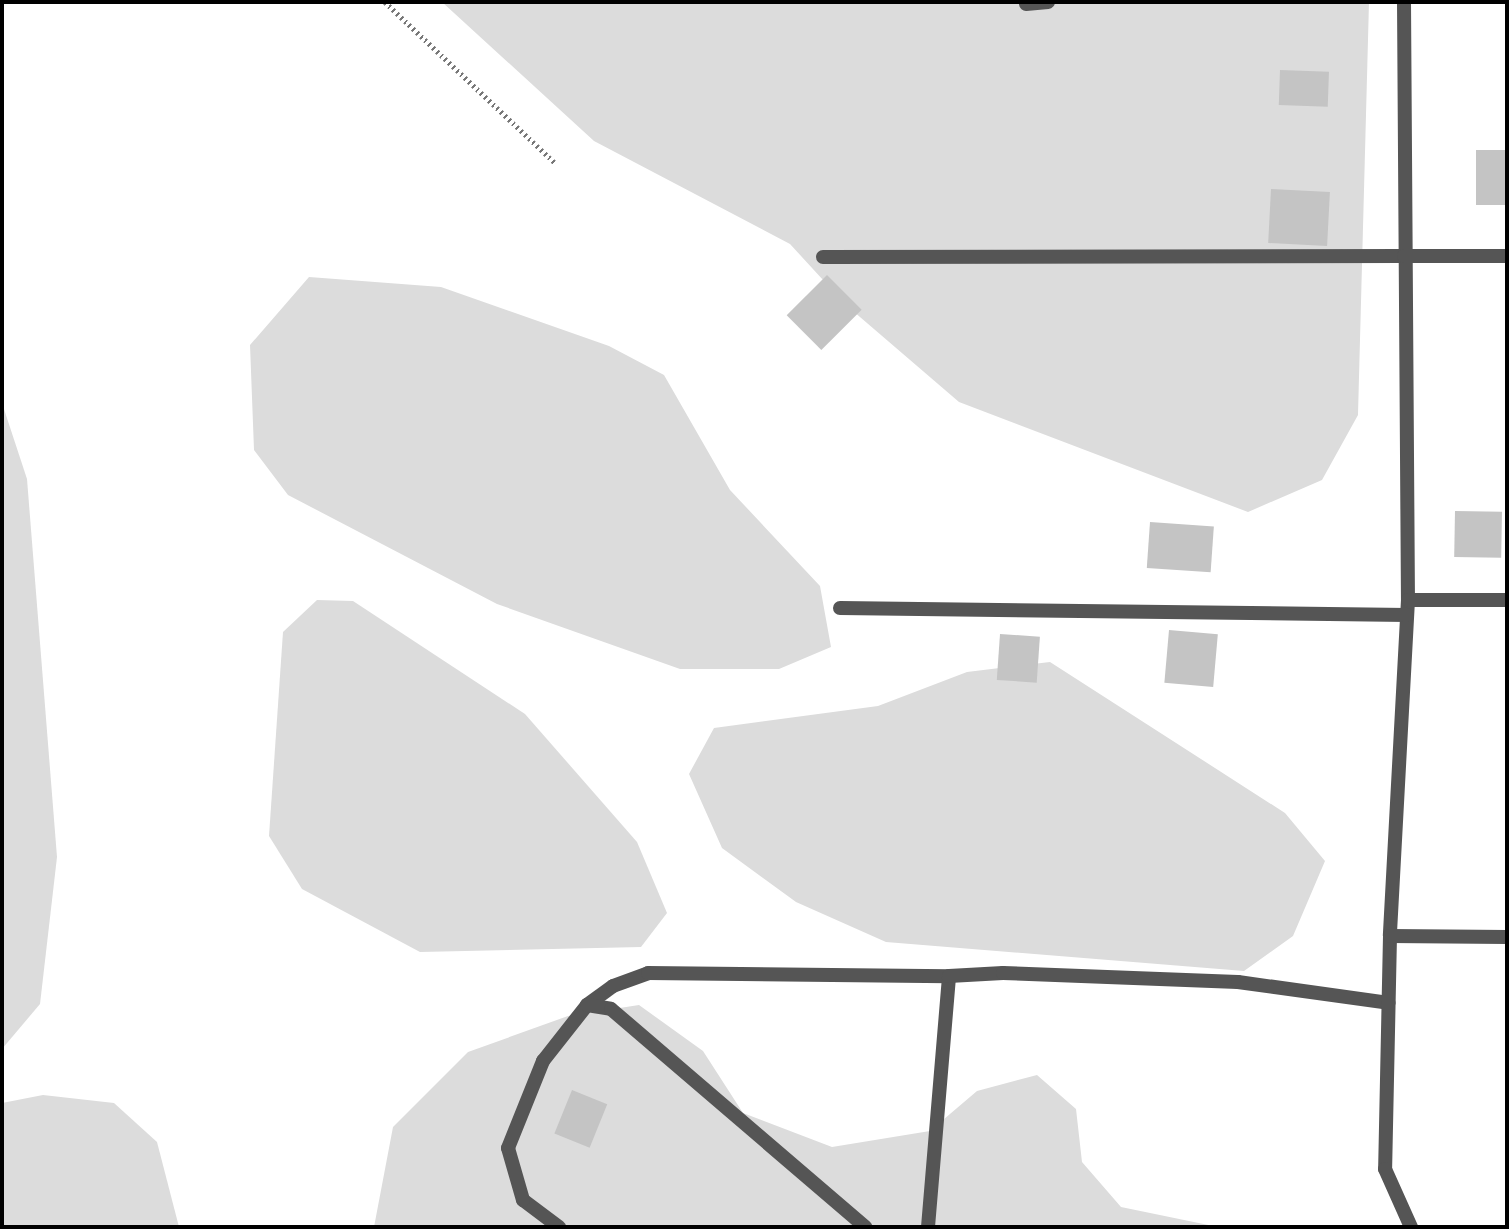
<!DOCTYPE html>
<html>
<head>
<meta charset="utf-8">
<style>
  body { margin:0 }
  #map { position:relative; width:1509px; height:1229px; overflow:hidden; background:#fff; font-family:"Exo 2",sans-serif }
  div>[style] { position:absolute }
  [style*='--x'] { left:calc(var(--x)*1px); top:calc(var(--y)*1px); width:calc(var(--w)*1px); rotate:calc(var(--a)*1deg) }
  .green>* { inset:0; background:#dcdcdc }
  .building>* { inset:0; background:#c4c4c4; transform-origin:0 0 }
  .path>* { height:4.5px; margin-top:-2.25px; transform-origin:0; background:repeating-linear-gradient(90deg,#777 0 2px,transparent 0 5.5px) }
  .service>* { height:14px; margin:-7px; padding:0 7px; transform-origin:7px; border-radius:7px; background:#555 }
  .minor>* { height:14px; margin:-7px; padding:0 7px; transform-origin:7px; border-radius:7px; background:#555 }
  span { translate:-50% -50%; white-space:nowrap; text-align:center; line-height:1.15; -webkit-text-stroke:7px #fff; paint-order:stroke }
  .frame { position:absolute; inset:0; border:4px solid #000; pointer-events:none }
</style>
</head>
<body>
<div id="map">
  <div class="green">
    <i style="clip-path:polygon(442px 2px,1369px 2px,1358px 415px,1322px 480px,1248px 512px,959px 402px,846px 305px,790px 244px,594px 141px)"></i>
    <i style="clip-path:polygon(309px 277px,441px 287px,609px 346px,664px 375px,730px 490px,820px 586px,831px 647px,779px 669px,680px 669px,497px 604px,288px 495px,254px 450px,250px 345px)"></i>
    <i style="clip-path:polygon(2px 403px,27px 479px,57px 857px,40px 1004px,2px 1049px)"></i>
    <i style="clip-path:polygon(317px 600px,353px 601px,525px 714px,637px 842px,667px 913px,641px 947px,420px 952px,302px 889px,269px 836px,283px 632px)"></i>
    <i style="clip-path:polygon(1050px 662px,1285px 813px,1325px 861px,1293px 936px,1244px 971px,886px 942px,796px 902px,722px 848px,689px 774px,714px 728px,878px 706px,967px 672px)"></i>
    <i style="clip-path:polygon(639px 1005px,703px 1051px,743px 1113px,832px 1147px,930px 1131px,977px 1091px,1037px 1075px,1076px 1109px,1082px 1162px,1121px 1207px,1218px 1227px,374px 1227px,393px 1127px,468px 1052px,568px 1016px)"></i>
    <i style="clip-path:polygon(43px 1095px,114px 1103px,157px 1142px,179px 1227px,2px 1227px,2px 1103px)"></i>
  </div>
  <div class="building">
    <i style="left:1280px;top:70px;width:49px;height:35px;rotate:2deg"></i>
    <i style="left:1476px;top:150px;width:31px;height:55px"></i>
    <i style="left:1271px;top:189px;width:59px;height:54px;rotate:3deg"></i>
    <i style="left:827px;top:275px;width:49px;height:57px;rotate:45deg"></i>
    <i style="left:1455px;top:511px;width:47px;height:46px;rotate:1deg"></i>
    <i style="left:1150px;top:522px;width:64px;height:46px;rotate:4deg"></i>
    <i style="left:1169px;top:630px;width:49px;height:53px;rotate:5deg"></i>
    <i style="left:1000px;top:634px;width:40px;height:46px;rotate:4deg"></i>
    <i style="left:572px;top:1090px;width:38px;height:47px;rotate:22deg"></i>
  </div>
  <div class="path">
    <i style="--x:385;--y:2;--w:234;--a:43.4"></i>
  </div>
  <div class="service">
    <i style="--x:1026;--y:4;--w:22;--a:-5"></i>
    <i style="--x:823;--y:257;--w:581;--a:-0.1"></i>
    <i style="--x:587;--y:1005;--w:32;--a:-36"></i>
    <i style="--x:613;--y:986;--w:37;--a:-20"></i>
    <i style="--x:648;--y:973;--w:301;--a:0.6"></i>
    <i style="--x:928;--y:1227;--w:252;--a:-85.2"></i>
    <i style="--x:949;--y:976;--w:54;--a:-3.2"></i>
    <i style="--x:1003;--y:973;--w:235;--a:2.2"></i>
    <i style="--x:1238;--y:982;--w:152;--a:7.9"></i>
  </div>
  <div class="minor">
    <i style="--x:1404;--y:2;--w:598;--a:89.62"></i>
    <i style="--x:1408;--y:600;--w:336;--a:93.1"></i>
    <i style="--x:1390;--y:936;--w:233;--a:91.2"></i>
    <i style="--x:1385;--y:1169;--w:64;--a:65.9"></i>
    <i style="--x:1404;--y:256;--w:103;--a:0"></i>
    <i style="--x:1408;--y:600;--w:99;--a:0"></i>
    <i style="--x:840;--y:608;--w:567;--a:0.71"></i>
    <i style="--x:1390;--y:936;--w:117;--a:0.5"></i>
    <i style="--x:559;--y:1227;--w:45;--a:-143.1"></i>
    <i style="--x:523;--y:1200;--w:54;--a:-106.1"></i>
    <i style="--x:508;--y:1148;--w:94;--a:-68.1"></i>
    <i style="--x:543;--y:1061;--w:71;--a:-51.8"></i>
    <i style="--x:587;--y:1005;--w:24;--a:9"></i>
    <i style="--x:611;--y:1009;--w:335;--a:40.6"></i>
  </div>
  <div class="frame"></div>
</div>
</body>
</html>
